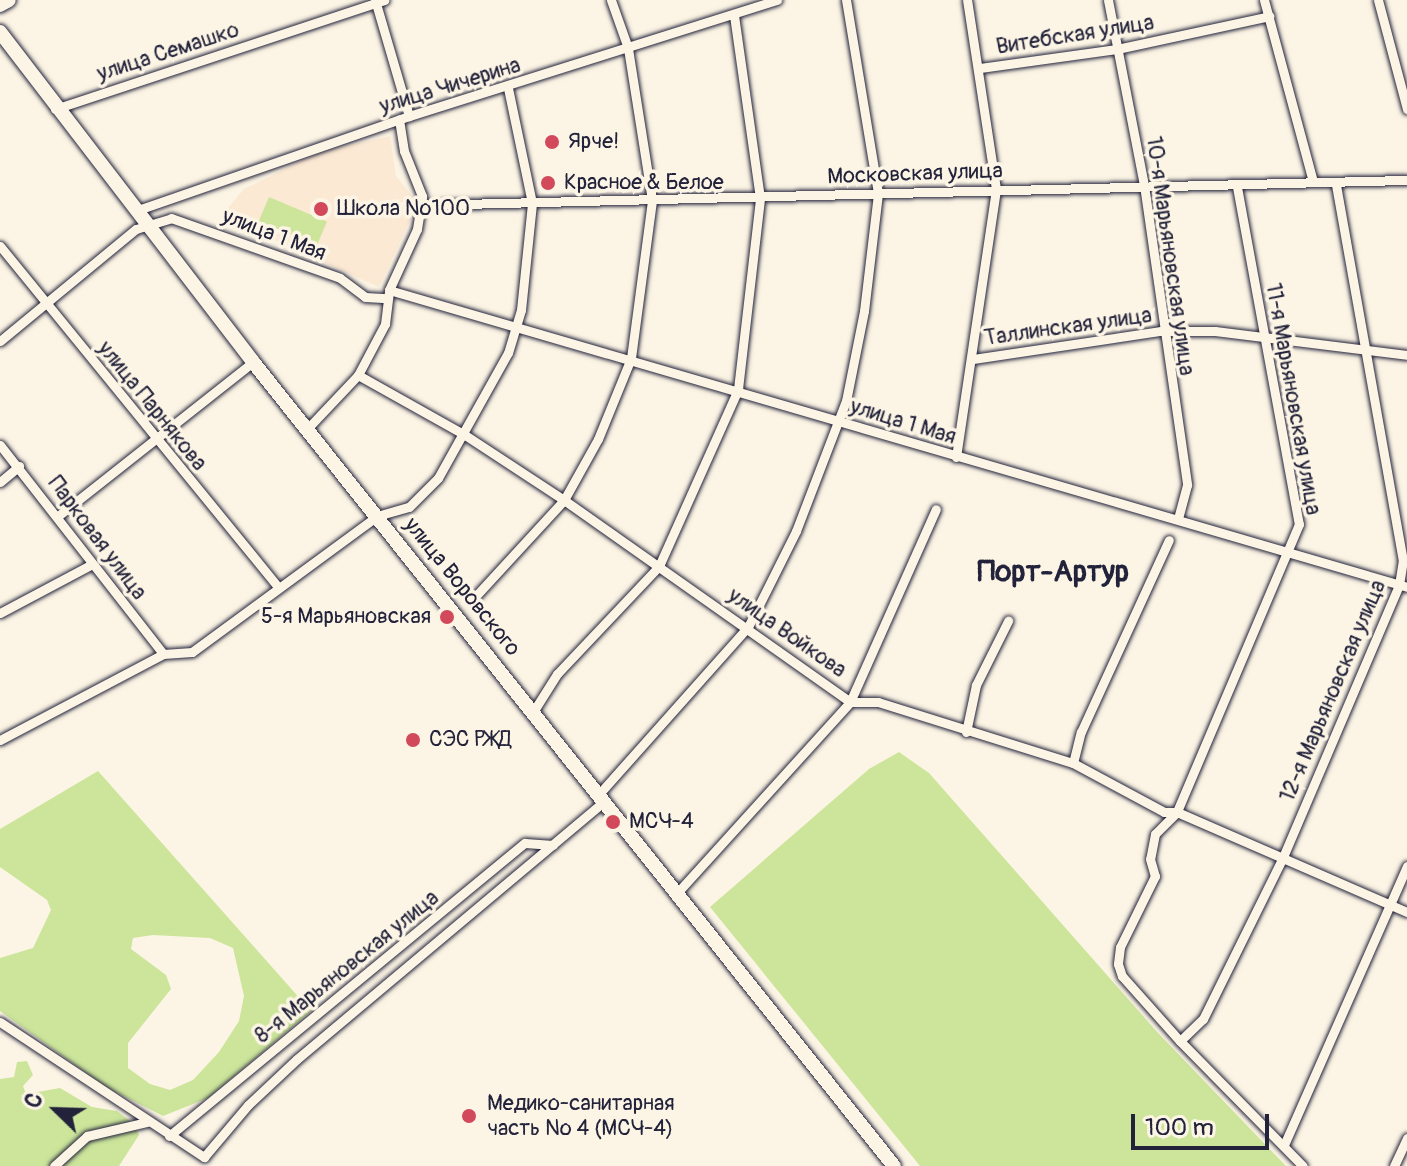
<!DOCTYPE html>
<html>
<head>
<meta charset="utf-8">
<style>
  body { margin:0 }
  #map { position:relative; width:1407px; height:1166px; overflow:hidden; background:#fcf5e5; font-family:Pangolin,sans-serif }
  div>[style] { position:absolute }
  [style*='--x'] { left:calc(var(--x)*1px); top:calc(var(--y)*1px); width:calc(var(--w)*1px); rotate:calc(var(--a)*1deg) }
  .built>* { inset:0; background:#fbe9d3 }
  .green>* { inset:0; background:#cce59b; transform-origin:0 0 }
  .roads { filter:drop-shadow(0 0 2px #22223b) drop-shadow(0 0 2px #22223b) }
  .minor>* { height:9px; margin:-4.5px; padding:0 4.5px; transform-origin:4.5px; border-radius:4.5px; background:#fcf5e5 }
  .primary>* { height:14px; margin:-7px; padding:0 7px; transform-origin:7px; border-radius:7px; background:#fcf5e5 }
  .dots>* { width:22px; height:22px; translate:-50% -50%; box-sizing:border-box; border:4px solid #fcf5e5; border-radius:50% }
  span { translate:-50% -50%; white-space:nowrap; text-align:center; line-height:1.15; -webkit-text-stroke:7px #fcf5e5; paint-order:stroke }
  .street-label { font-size:22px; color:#22223b }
  .poi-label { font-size:22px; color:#22223b }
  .left { translate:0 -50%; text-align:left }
  .right { translate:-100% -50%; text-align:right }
  .district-label { font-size:30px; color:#22223b; font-weight:700 }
  .north { position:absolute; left:16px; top:1070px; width:80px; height:80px; -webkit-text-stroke:6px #fcf5e5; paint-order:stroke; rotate:293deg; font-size:22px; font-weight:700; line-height:32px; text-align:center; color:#22223b }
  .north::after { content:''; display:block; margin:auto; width:28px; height:36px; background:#22223b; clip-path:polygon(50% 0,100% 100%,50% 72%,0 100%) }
  .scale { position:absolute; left:1131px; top:1114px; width:138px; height:36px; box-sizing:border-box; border:4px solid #22223b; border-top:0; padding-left:10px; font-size:24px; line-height:28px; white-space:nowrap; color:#22223b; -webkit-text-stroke:6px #fcf5e5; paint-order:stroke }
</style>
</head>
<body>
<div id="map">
  <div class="built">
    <i style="clip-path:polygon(390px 136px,396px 176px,418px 203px,379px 287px,221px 216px,244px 189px,319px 152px)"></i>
  </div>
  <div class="green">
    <i style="left:269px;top:197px;width:63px;height:26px;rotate:23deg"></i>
    <i style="clip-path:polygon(899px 752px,929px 773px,1158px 1033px,1286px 1166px,920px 1166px,710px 907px,869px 769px)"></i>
    <i style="clip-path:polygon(evenodd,98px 771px,311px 1011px,208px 1098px,163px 1116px,106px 1087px,0 1011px,0 958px,33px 948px,51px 910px,47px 900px,0 867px,0 829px,98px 771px,153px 935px,210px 938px,233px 948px,244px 996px,239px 1021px,219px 1052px,193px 1080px,170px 1090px,150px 1084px,128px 1068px,128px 1043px,171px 989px,166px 975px,131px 949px,133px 938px,153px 935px)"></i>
    <i style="clip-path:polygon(27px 1061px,33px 1075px,23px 1086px,26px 1094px,60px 1088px,92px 1107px,117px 1111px,135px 1125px,139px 1135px,119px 1166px,0 1166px,0 1079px,14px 1077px,17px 1062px)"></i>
  </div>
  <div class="roads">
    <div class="minor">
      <i style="--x:375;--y:0;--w:121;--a:73.7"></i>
      <i style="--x:1108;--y:0;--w:188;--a:79"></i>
      <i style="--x:1144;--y:185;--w:303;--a:81.8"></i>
      <i style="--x:1187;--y:485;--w:34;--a:105"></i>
      <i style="--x:1264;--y:0;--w:188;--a:74.9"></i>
      <i style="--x:1378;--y:0;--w:113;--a:75.1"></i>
      <i style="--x:980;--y:68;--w:138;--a:-7.9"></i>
      <i style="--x:1117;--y:49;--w:156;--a:-12.2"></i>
      <i style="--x:55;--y:109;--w:347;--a:-18.3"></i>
      <i style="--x:1237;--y:187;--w:343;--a:79.6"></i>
      <i style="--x:1299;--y:524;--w:313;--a:113"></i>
      <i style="--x:1177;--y:812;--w:31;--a:135"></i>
      <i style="--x:1155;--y:834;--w:25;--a:101"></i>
      <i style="--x:1150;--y:859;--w:18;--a:74"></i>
      <i style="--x:1155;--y:876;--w:79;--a:116.2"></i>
      <i style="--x:1120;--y:947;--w:17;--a:97"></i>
      <i style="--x:1118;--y:964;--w:13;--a:72"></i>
      <i style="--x:1122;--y:976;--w:87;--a:48.3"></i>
      <i style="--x:1180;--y:1041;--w:175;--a:45.5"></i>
      <i style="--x:423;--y:205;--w:984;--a:-1.46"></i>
      <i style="--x:135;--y:211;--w:290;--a:-19.1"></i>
      <i style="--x:409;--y:116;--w:386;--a:-17.5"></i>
      <i style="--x:0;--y:246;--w:440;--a:50.8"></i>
      <i style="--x:389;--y:290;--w:1060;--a:16.26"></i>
      <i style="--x:0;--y:341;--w:176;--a:-39.5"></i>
      <i style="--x:136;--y:229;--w:37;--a:-17"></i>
      <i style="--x:171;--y:218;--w:179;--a:19.5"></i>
      <i style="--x:340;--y:278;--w:31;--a:37"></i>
      <i style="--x:365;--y:297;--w:22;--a:3"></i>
      <i style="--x:973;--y:359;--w:190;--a:-8.5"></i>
      <i style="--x:1161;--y:331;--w:54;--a:0"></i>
      <i style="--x:1215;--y:331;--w:193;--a:7.1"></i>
      <i style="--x:358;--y:375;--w:123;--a:29.3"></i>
      <i style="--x:465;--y:435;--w:118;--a:33.3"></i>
      <i style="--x:564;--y:500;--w:350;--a:35.2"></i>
      <i style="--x:307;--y:429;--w:74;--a:-46.6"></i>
      <i style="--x:358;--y:375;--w:58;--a:-62.1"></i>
      <i style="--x:385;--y:324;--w:34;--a:-83"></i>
      <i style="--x:389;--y:290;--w:67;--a:-65.3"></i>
      <i style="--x:417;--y:229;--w:33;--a:-81"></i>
      <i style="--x:422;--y:196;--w:48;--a:-111.8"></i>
      <i style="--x:404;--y:151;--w:32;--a:-99"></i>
      <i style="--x:0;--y:445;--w:265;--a:52"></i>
      <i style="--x:956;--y:457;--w:271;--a:-81.5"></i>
      <i style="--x:996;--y:189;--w:191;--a:-98.7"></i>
      <i style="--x:0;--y:482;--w:25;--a:-40"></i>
      <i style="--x:58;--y:516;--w:248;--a:-38.3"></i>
      <i style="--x:473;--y:599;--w:134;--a:-47.4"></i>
      <i style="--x:564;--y:500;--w:70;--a:-60.9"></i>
      <i style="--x:598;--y:439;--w:87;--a:-67.8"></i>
      <i style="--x:631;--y:358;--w:159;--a:-82.4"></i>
      <i style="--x:652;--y:200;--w:154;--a:-99"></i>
      <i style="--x:628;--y:48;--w:51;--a:-109.5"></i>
      <i style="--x:0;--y:613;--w:104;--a:-28"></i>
      <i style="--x:850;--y:702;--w:28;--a:0"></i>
      <i style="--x:878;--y:702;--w:204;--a:17.4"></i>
      <i style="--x:1073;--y:763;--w:103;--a:28.3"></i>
      <i style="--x:1164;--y:812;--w:13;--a:0"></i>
      <i style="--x:1177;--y:812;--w:251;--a:23.5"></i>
      <i style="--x:533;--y:712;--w:45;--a:-57.7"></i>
      <i style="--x:557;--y:674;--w:149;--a:-46.6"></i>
      <i style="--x:659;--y:566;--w:194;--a:-65.9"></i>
      <i style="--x:738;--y:389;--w:192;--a:-83.4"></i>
      <i style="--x:760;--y:198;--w:185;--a:-98.1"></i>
      <i style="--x:966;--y:732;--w:48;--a:-78"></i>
      <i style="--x:976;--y:685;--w:72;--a:-63.4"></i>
      <i style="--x:0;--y:740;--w:184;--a:-27.8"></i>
      <i style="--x:163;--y:654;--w:29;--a:-4"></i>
      <i style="--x:192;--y:652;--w:230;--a:-36.3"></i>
      <i style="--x:377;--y:516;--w:33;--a:-16"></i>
      <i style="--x:409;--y:507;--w:41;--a:-45"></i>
      <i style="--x:438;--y:478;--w:143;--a:-60.8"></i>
      <i style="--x:508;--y:353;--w:45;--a:-73.2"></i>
      <i style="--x:521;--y:310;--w:108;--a:-84.1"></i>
      <i style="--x:532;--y:203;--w:117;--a:-101.8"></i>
      <i style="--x:1073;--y:763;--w:32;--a:-76"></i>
      <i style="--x:1081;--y:732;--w:211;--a:-65.4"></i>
      <i style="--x:599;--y:794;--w:224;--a:-48.3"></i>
      <i style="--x:748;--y:627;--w:107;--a:-63.4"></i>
      <i style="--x:796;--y:531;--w:139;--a:-69"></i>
      <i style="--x:846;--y:401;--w:92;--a:-78.7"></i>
      <i style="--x:864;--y:311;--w:119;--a:-83.2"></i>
      <i style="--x:878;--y:193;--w:196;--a:-99.4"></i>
      <i style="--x:677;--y:893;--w:258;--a:-47.8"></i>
      <i style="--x:850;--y:702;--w:211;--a:-66"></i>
      <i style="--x:0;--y:1022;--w:245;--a:33.5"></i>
      <i style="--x:204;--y:1157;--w:68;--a:-49.8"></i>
      <i style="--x:248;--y:1105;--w:67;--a:-43.2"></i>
      <i style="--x:297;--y:1059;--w:401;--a:-40"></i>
      <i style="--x:1180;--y:1041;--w:32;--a:-44"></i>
      <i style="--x:1203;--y:1019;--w:181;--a:-63.7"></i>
      <i style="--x:1283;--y:857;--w:296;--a:-66.9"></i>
      <i style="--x:1399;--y:585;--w:24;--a:-81"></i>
      <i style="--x:1403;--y:561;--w:384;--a:-100.1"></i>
      <i style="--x:169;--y:1136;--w:461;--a:-39.5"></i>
      <i style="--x:525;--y:843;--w:28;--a:4"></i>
      <i style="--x:1284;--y:1145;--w:305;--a:-66.2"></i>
      <i style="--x:54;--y:1166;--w:45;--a:-42.3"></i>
      <i style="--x:87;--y:1136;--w:62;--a:-13.1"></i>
      <i style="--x:1394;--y:1166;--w:31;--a:-65"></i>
    </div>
    <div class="primary">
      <i style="--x:0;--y:5;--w:10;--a:-29"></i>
      <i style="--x:0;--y:32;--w:416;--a:52.5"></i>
      <i style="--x:253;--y:362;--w:1028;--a:51.44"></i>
    </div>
  </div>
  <div class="dots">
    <i style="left:552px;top:142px;background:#d1495b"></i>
    <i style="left:548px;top:183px;background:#d1495b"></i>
    <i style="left:321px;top:209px;background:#d1495b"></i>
    <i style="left:447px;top:617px;background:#d1495b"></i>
    <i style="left:413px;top:740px;background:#d1495b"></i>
    <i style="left:613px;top:822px;background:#d1495b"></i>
    <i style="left:469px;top:1116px;background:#d1495b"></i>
  </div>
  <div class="street-label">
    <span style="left:1075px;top:35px;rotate:-9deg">Витебская улица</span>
    <span style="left:168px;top:52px;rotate:-18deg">улица Семашко</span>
    <span style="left:450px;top:86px;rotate:-17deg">улица Чичерина</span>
    <span style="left:915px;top:174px;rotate:-2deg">Московская улица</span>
    <span style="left:274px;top:235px;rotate:21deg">улица 1 Мая</span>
    <span style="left:1170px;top:256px;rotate:82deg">10-я Марьяновская улица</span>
    <span style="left:1068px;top:327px;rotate:-8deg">Таллинская улица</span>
    <span style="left:1293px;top:399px;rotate:80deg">11-я Марьяновская улица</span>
    <span style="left:152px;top:406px;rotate:51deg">улица Парнякова</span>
    <span style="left:903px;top:422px;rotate:17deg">улица 1 Мая</span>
    <span style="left:97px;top:538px;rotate:53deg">Парковая улица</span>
    <span style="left:462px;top:587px;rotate:51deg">улица Воровского</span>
    <span style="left:787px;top:633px;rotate:35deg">улица Войкова</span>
    <span style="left:1333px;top:691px;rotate:-67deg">12-я Марьяновская улица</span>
    <span style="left:347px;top:967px;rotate:-39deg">8-я Марьяновская улица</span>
  </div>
  <div class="poi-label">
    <span class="left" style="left:568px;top:142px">Ярче!</span>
    <span class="left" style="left:564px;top:183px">Красное &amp; Белое</span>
    <span class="left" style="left:337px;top:209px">Школа №100</span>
    <span class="right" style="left:431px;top:617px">5-я Марьяновская</span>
    <span class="left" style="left:429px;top:740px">СЭС РЖД</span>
    <span class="left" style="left:629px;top:822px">МСЧ-4</span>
    <span class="left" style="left:487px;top:1116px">Медико-санитарная<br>часть № 4 (МСЧ-4)</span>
  </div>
  <div class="district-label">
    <span style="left:1053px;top:572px">Порт-Артур</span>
  </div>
  <div class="north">С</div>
  <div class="scale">100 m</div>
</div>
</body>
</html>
